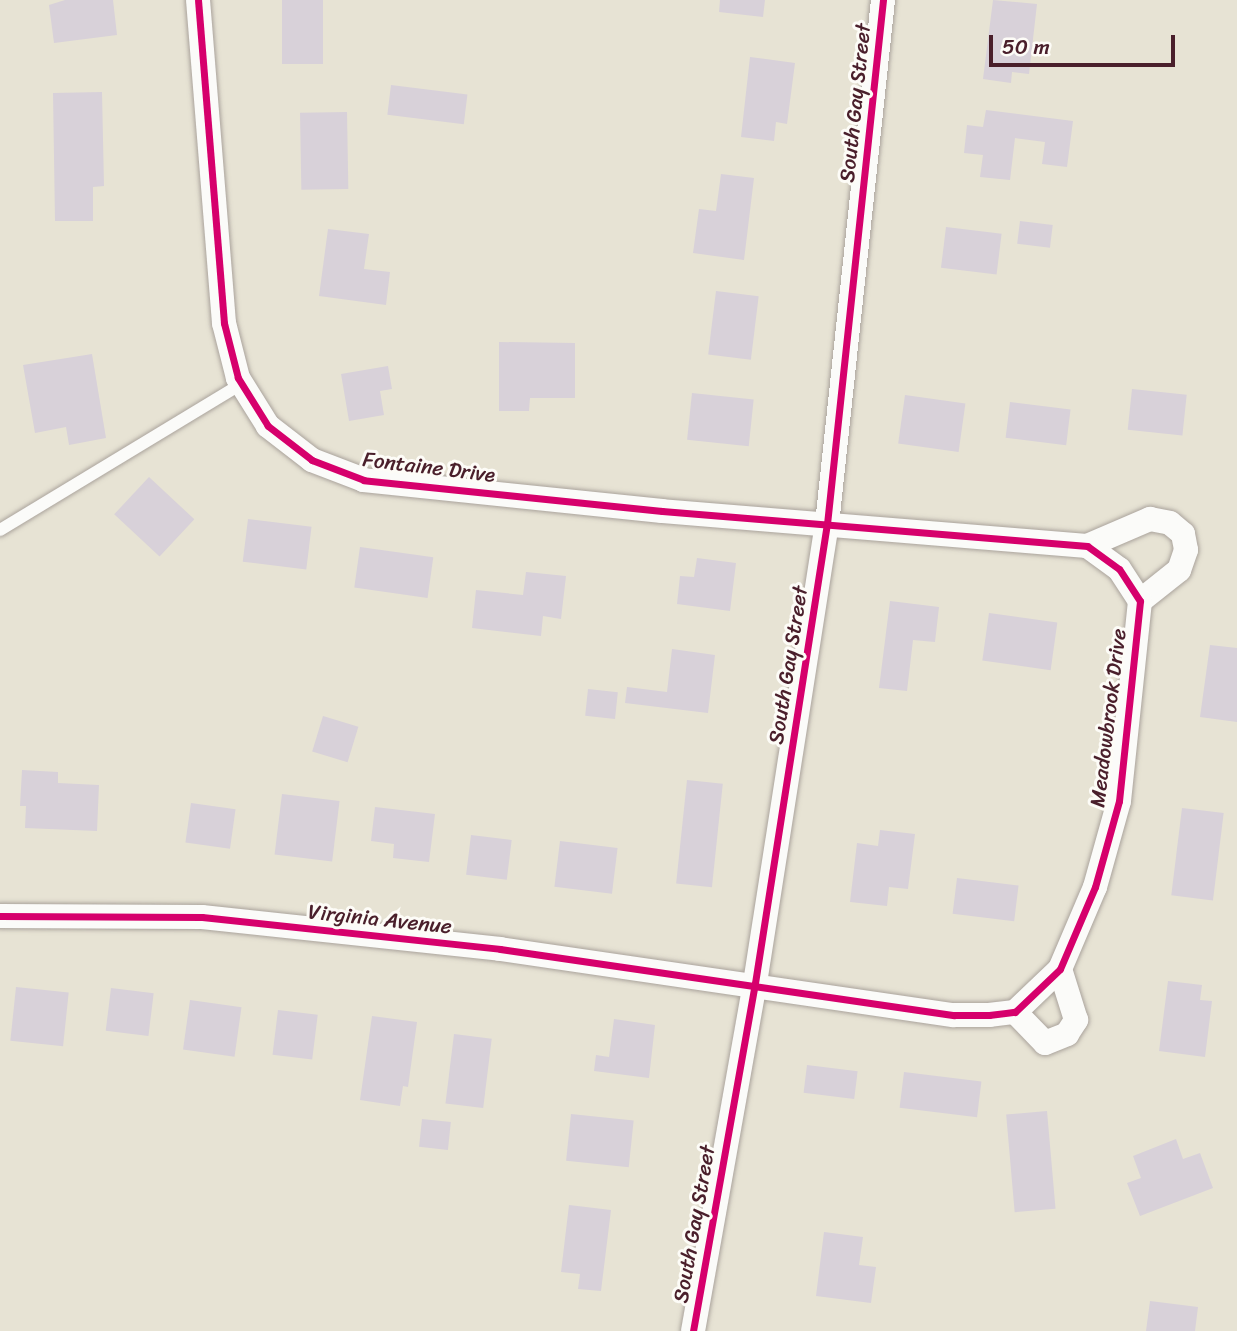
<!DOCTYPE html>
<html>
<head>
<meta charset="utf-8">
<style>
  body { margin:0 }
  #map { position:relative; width:1237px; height:1331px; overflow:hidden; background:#e7e3d4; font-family:Sriracha,sans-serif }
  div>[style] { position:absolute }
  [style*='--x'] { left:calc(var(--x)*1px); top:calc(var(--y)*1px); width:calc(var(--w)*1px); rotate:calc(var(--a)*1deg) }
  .building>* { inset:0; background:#d8d1d9; transform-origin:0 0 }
  .roads { filter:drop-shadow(0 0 2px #aaa39c) drop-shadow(0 0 2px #aaa39c) }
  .service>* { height:12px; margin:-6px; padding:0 6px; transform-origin:6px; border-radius:6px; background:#fbfbf9 }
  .minor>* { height:24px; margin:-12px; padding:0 12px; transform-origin:12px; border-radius:12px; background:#fbfbf9 }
  .cycleway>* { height:7px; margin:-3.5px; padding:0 3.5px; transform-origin:3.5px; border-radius:3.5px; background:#d6006c }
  span { translate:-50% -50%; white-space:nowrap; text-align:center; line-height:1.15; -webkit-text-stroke:6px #fdfcf7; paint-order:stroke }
  .street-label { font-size:21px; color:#4a1f2b }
  .scale { position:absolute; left:989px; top:35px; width:186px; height:32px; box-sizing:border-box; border:4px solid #4a1f2b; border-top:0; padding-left:9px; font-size:21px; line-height:24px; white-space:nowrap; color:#4a1f2b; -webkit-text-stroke:5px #fdfcf7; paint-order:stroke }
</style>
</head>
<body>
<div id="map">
  <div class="building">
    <i style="clip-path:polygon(65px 0,113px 0,117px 35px,54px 43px,49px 5px)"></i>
    <i style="left:282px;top:0;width:41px;height:64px"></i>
    <i style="clip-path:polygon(720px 0,765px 0,763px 17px,719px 12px)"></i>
    <i style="clip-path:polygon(993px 0,1037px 4px,1029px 74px,1012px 72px,1011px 83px,983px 79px)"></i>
    <i style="clip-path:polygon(750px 57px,795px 63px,787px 124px,776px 122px,774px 141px,741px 137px)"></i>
    <i style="left:391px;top:85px;width:77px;height:30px;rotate:7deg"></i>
    <i style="clip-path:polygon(102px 92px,104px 186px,93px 187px,93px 221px,55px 221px,53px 93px)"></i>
    <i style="clip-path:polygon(986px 110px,1073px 121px,1067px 167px,1042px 164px,1045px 142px,1015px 138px,1010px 180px,980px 177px,983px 155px,964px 153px,967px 125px,983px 127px)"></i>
    <i style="left:347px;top:112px;width:77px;height:47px;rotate:89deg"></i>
    <i style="clip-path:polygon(721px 174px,754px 178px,744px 260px,693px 253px,699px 209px,716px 211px)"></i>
    <i style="left:1020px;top:221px;width:33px;height:23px;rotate:7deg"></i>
    <i style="left:946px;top:227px;width:56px;height:41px;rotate:7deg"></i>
    <i style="clip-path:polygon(328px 229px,369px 234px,364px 269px,390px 272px,386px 305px,319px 296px)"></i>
    <i style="left:716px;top:291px;width:43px;height:64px;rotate:7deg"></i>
    <i style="clip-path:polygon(499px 342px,575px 343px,575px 398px,530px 398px,529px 411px,499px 411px)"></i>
    <i style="clip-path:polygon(92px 354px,106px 438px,69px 445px,66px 427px,35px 433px,23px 365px)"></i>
    <i style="clip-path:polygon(388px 366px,392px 389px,380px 391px,384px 415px,349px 421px,341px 374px)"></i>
    <i style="left:1132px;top:389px;width:55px;height:41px;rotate:6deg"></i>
    <i style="left:692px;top:393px;width:62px;height:47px;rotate:6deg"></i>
    <i style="left:905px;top:395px;width:61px;height:49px;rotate:8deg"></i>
    <i style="left:1010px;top:402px;width:61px;height:36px;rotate:7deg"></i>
    <i style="left:149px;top:477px;width:62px;height:51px;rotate:43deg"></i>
    <i style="left:248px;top:519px;width:64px;height:43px;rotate:7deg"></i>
    <i style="left:360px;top:547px;width:74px;height:41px;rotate:8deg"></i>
    <i style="clip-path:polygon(697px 558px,736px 563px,730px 611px,677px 604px,680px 576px,694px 577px)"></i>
    <i style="clip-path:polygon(526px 572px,566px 576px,561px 619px,543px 616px,541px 636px,472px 628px,476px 590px,523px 595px)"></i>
    <i style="clip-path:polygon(890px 601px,939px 607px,935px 642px,913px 640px,907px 691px,879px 688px)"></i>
    <i style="left:989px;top:613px;width:69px;height:48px;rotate:8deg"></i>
    <i style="clip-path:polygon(1210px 645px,1237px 648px,1237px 722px,1200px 717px)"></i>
    <i style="clip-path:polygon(672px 649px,715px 655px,708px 713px,625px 703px,627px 687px,667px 692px)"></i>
    <i style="left:588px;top:689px;width:30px;height:27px;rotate:6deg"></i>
    <i style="left:323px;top:716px;width:37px;height:37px;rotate:17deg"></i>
    <i style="clip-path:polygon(22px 770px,58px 772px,58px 783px,99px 785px,97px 831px,25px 828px,26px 806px,20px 806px)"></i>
    <i style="left:687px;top:780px;width:36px;height:104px;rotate:6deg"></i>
    <i style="left:282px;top:794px;width:58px;height:61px;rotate:7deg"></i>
    <i style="left:191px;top:803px;width:45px;height:40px;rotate:8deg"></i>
    <i style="clip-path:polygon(375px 807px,435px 814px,429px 862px,393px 858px,394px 844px,371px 841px)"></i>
    <i style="left:1182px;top:808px;width:42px;height:88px;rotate:7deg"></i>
    <i style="clip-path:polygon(880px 830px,915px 834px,908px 889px,889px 887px,887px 906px,850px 902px,857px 843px,878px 846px)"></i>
    <i style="left:471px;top:835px;width:41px;height:40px;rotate:7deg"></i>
    <i style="left:560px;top:841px;width:58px;height:46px;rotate:7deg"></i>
    <i style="left:957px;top:878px;width:62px;height:36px;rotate:7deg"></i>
    <i style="clip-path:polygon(1168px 981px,1202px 985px,1200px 1000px,1212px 1001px,1205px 1057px,1159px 1051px)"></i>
    <i style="left:16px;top:987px;width:53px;height:54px;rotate:6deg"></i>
    <i style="left:111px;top:988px;width:43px;height:43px;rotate:7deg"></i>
    <i style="left:190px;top:1000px;width:52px;height:50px;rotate:8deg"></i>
    <i style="left:278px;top:1010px;width:40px;height:45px;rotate:7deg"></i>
    <i style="clip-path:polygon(372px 1016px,417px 1022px,408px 1087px,403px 1086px,400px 1106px,360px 1100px)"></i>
    <i style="clip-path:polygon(614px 1019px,655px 1025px,649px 1078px,594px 1071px,596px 1055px,609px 1057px)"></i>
    <i style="left:454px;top:1034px;width:38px;height:70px;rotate:7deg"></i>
    <i style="left:807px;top:1065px;width:51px;height:28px;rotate:7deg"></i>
    <i style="left:904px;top:1072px;width:78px;height:36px;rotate:7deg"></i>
    <i style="left:1047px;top:1111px;width:98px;height:41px;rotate:85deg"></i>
    <i style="left:571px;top:1114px;width:63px;height:47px;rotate:6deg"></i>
    <i style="left:422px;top:1119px;width:29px;height:28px;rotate:6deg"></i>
    <i style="clip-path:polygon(1176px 1139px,1183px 1159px,1200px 1153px,1213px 1188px,1140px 1216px,1127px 1183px,1141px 1178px,1133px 1156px)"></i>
    <i style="clip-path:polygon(569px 1205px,611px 1210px,601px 1291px,578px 1289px,580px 1274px,561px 1272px)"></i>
    <i style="clip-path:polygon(824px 1232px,863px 1237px,859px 1265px,876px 1267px,871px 1303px,816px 1296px)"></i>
    <i style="clip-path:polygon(1150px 1301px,1198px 1307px,1195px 1331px,1146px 1331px)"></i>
  </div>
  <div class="roads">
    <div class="service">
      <i style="--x:0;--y:530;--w:282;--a:-31.2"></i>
    </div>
    <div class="minor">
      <i style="--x:1087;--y:546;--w:69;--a:-23.2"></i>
      <i style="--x:1150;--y:519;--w:20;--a:11"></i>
      <i style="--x:1170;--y:523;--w:17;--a:40"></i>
      <i style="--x:1183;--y:534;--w:16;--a:79"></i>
      <i style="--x:1186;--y:550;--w:21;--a:109"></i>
      <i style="--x:1179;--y:570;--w:50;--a:141.5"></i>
      <i style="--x:0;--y:916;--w:202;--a:0.3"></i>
      <i style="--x:202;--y:917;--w:300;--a:6.1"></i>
      <i style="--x:500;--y:949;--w:459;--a:8.3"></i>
      <i style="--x:954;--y:1015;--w:35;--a:0"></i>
      <i style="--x:989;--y:1015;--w:26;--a:-7"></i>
      <i style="--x:1015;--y:1012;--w:62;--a:-43.7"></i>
      <i style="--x:1060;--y:969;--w:89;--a:-66.9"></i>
      <i style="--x:1095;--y:887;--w:89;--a:-74.4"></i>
      <i style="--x:1119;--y:801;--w:201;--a:-84"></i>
      <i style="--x:1140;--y:601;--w:38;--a:-123"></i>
      <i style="--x:1119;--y:569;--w:39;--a:-144"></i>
      <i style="--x:1087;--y:546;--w:426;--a:-175.3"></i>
      <i style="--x:662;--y:511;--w:300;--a:-174.1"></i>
      <i style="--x:364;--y:480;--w:56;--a:-159"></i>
      <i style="--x:312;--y:460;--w:56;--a:-142.3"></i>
      <i style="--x:268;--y:426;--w:57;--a:-122"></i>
      <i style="--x:238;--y:378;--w:57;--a:-104.3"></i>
      <i style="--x:224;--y:323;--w:324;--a:-94.6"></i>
      <i style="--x:1015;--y:1012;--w:43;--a:45.9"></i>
      <i style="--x:1045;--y:1043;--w:24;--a:-22"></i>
      <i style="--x:1067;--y:1034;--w:17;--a:-57"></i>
      <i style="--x:1076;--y:1020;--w:53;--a:-107.4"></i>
      <i style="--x:693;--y:1331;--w:353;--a:-79.9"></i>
      <i style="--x:755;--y:983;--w:465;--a:-81.1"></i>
      <i style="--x:827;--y:524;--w:527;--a:-83.9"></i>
    </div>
  </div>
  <div class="cycleway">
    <i style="--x:0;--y:916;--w:202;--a:0.3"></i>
    <i style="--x:202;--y:917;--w:300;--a:6.1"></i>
    <i style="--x:500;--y:949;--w:459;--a:8.3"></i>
    <i style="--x:954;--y:1015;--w:35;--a:0"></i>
    <i style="--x:989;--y:1015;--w:26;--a:-7"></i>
    <i style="--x:1015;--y:1012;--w:62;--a:-43.7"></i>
    <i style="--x:1060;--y:969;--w:89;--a:-66.9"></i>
    <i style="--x:1095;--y:887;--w:89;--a:-74.4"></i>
    <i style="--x:1119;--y:801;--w:201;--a:-84"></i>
    <i style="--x:1140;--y:601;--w:38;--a:-123"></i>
    <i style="--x:1119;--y:569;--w:39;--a:-144"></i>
    <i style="--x:1087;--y:546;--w:426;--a:-175.3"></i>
    <i style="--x:662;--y:511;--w:300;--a:-174.1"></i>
    <i style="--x:364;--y:480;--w:56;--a:-159"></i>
    <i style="--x:312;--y:460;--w:56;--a:-142.3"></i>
    <i style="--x:268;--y:426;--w:57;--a:-122"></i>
    <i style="--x:238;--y:378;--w:57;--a:-104.3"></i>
    <i style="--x:224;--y:323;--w:324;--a:-94.6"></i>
    <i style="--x:693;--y:1331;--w:353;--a:-79.9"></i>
    <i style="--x:755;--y:983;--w:465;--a:-81.1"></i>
    <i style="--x:827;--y:524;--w:527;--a:-83.9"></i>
  </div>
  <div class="street-label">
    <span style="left:855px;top:103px;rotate:-84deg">South Gay Street</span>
    <span style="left:429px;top:467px;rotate:7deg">Fontaine Drive</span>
    <span style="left:788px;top:665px;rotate:-81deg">South Gay Street</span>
    <span style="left:1108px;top:718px;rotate:-83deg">Meadowbrook Drive</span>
    <span style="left:380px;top:919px;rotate:6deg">Virginia Avenue</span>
    <span style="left:694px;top:1224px;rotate:-80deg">South Gay Street</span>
  </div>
  <div class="scale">50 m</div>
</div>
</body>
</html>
